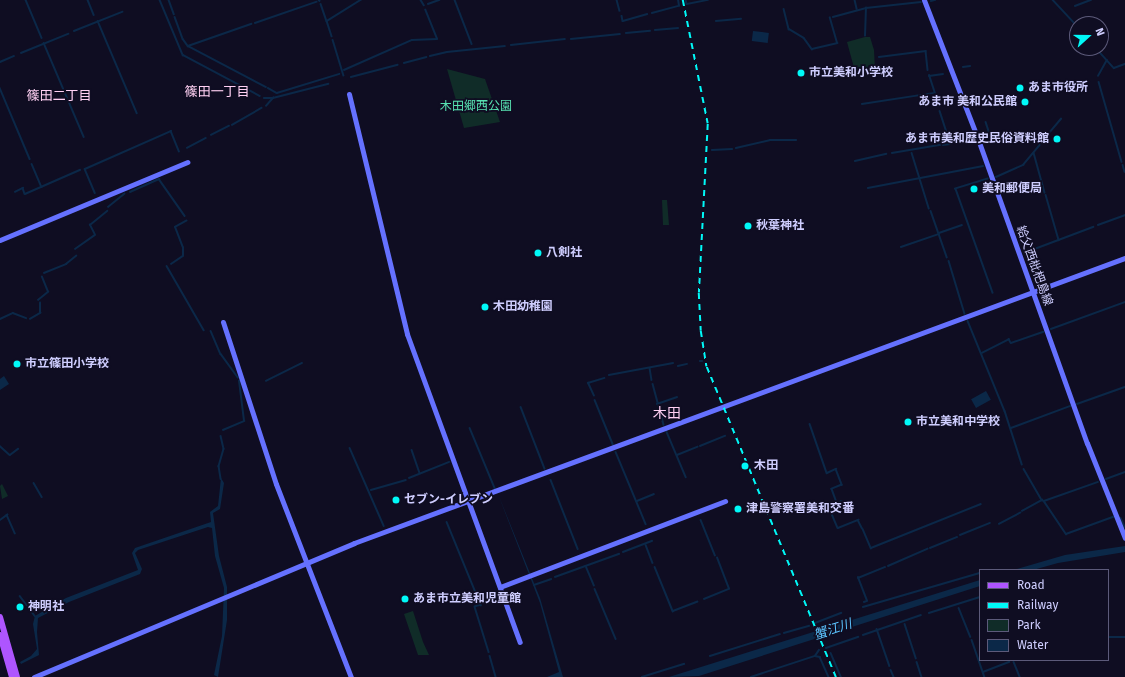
<!DOCTYPE html>
<html>
<head>
<meta charset="utf-8">
<style>
  body { margin:0 }
  #map { position:relative; width:1125px; height:677px; overflow:hidden; background:#0f0d22; font-family:"Fira Sans","Noto Sans JP",sans-serif }
  div>[style] { position:absolute }
  [style*='--x'] { left:calc(var(--x)*1px); top:calc(var(--y)*1px); width:calc(var(--w)*1px); rotate:calc(var(--a)*1deg) }
  .green>* { inset:0; background:#102c28 }
  .water>* { inset:0; background:#0b2848; transform-origin:0 0 }
  .stream>* { height:1.5px; margin:-0.75px; padding:0 0.75px; transform-origin:0.75px; border-radius:0.75px; background:#0b2848 }
  .secondary>* { height:5px; margin:-2.5px; padding:0 2.5px; transform-origin:2.5px; border-radius:2.5px; background:#6571ff }
  .primary>* { height:6px; margin:-3px; padding:0 3px; transform-origin:3px; border-radius:3px; background:#ae55ff }
  .rail>* { height:1.5px; margin-top:-0.75px; transform-origin:0; background:repeating-linear-gradient(90deg,#00f9f8 0 6px,transparent 0 11px) }
  .dots>* { width:11px; height:11px; translate:-50% -50%; box-sizing:border-box; border:2px solid #0f0d22; border-radius:50% }
  span { translate:-50% -50%; white-space:nowrap; text-align:center; line-height:1.15; -webkit-text-stroke:3.5px #0f0d22; paint-order:stroke }
  .poi-label { font-size:12px; color:#cfceff; font-weight:700 }
  .left { translate:0 -50%; text-align:left }
  .right { translate:-100% -50%; text-align:right }
  .park-label { font-size:12px; color:#58e1b1 }
  .street-label { font-size:12px; color:#cfceff }
  .neighbourhood-label { font-size:13px; color:#ffd0f3 }
  .water-label { font-size:13px; color:#5cc4ff; font-style:italic }
  .quarter-label { font-size:14px; color:#ffd0f3 }
  .legend { position:absolute; left:979px; top:569px; width:130px; height:92px; box-sizing:border-box; background:#0f0d22; border:1px solid #5c5a7a; margin:0; padding:5px 7px; list-style:none; font-size:12px; color:#cfceff }
  .legend li { display:flex; align-items:center; gap:8px; height:20px }
  .legend b { width:20px; border:1px solid #5c5a7a }
  .north { position:absolute; left:1069px; top:16px; width:40px; height:40px; box-sizing:border-box; background:#0f0d22; border:1px solid #5c5a7a; border-radius:50%; rotate:69deg; font-size:11px; font-weight:700; line-height:16px; text-align:center; color:#cfceff }
  .north::after { content:''; display:block; margin:auto; width:14px; height:18px; background:#00f9f8; clip-path:polygon(50% 0,100% 100%,50% 72%,0 100%) }
</style>
</head>
<body>
<div id="map">
  <div class="green">
    <i style="clip-path:polygon(865px 37px,870px 37px,874px 50px,875px 70px,856px 75px,847px 42px)"></i>
    <i style="clip-path:polygon(447px 69px,485px 79px,500px 122px,464px 128px)"></i>
    <i style="clip-path:polygon(662px 200px,667px 200px,669px 225px,663px 225px)"></i>
    <i style="clip-path:polygon(2px 484px,8px 496px,2px 499px,0 486px)"></i>
    <i style="clip-path:polygon(413px 611px,423px 642px,429px 655px,418px 655px,404px 614px)"></i>
  </div>
  <div class="water">
    <i style="left:753px;top:31px;width:16px;height:10px;rotate:7deg"></i>
    <i style="clip-path:polygon(4px 376px,9px 384px,0 390px,0 379px)"></i>
    <i style="left:986px;top:391px;width:10px;height:17px;rotate:61deg"></i>
    <i style="clip-path:polygon(221px 478px,224px 483px,220px 509px,213px 513px,219px 556px,227px 587px,227px 620px,218px 677px,214px 675px,222px 636px,224px 588px,215px 556px,212px 528px,208px 527px,138px 550px,135px 553px,142px 569px,140px 574px,69px 602px,38px 618px,37px 632px,39px 655px,21px 664px,20px 662px,31px 656px,37px 649px,33px 624px,35px 616px,66px 598px,138px 570px,132px 553px,135px 548px,211px 522px,210px 512px,218px 506px)"></i>
    <i style="clip-path:polygon(498px 494px,540px 598px,563px 677px,547px 677px,559px 672px,540px 603px)"></i>
    <i style="clip-path:polygon(1125px 546px,1125px 552px,1058px 563px,1033px 570px,1013px 570px,1065px 555px)"></i>
    <i style="clip-path:polygon(980px 580px,980px 586px,699px 676px,669px 677px)"></i>
  </div>
  <div class="stream">
    <i style="--x:26;--y:0;--w:41;--a:67.2"></i>
    <i style="--x:88;--y:0;--w:16;--a:68"></i>
    <i style="--x:160;--y:0;--w:60;--a:67.3"></i>
    <i style="--x:183;--y:55;--w:87;--a:28"></i>
    <i style="--x:169;--y:0;--w:15;--a:70"></i>
    <i style="--x:319;--y:0;--w:1;--a:45"></i>
    <i style="--x:421;--y:0;--w:6;--a:59"></i>
    <i style="--x:455;--y:0;--w:47;--a:68.9"></i>
    <i style="--x:617;--y:0;--w:11;--a:75"></i>
    <i style="--x:686;--y:0;--w:4;--a:76"></i>
    <i style="--x:687;--y:4;--w:21;--a:-11"></i>
    <i style="--x:855;--y:0;--w:9;--a:77"></i>
    <i style="--x:1053;--y:0;--w:35;--a:47"></i>
    <i style="--x:931;--y:1;--w:4;--a:-14"></i>
    <i style="--x:321;--y:4;--w:18;--a:71"></i>
    <i style="--x:327;--y:21;--w:40;--a:-32"></i>
    <i style="--x:428;--y:4;--w:12;--a:-20"></i>
    <i style="--x:1075;--y:6;--w:17;--a:-21"></i>
    <i style="--x:784;--y:9;--w:21;--a:76"></i>
    <i style="--x:789;--y:29;--w:17;--a:31"></i>
    <i style="--x:804;--y:38;--w:14;--a:54"></i>
    <i style="--x:812;--y:49;--w:26;--a:-13"></i>
    <i style="--x:837;--y:43;--w:26;--a:-106"></i>
    <i style="--x:652;--y:13;--w:28;--a:-15"></i>
    <i style="--x:679;--y:6;--w:6;--a:-99"></i>
    <i style="--x:622;--y:16;--w:5;--a:79"></i>
    <i style="--x:623;--y:21;--w:25;--a:-16"></i>
    <i style="--x:175;--y:17;--w:23;--a:70"></i>
    <i style="--x:183;--y:39;--w:9;--a:54"></i>
    <i style="--x:188;--y:46;--w:67;--a:-19.2"></i>
    <i style="--x:833;--y:17;--w:34;--a:-15"></i>
    <i style="--x:866;--y:8;--w:55;--a:-6.2"></i>
    <i style="--x:98;--y:21;--w:100;--a:67"></i>
    <i style="--x:327;--y:21;--w:16;--a:72"></i>
    <i style="--x:716;--y:21;--w:25;--a:-5"></i>
    <i style="--x:255;--y:23;--w:65;--a:-19"></i>
    <i style="--x:655;--y:30;--w:23;--a:-5"></i>
    <i style="--x:74;--y:31;--w:52;--a:-21.6"></i>
    <i style="--x:626;--y:33;--w:24;--a:-5"></i>
    <i style="--x:865;--y:36;--w:28;--a:-88"></i>
    <i style="--x:571;--y:39;--w:49;--a:-5.8"></i>
    <i style="--x:333;--y:40;--w:37;--a:73"></i>
    <i style="--x:44;--y:43;--w:102;--a:66.9"></i>
    <i style="--x:511;--y:45;--w:54;--a:-6.3"></i>
    <i style="--x:188;--y:46;--w:88;--a:27.7"></i>
    <i style="--x:1096;--y:48;--w:27;--a:48"></i>
    <i style="--x:1114;--y:68;--w:12;--a:-20"></i>
    <i style="--x:21;--y:53;--w:51;--a:-22"></i>
    <i style="--x:430;--y:56;--w:17;--a:-13"></i>
    <i style="--x:447;--y:52;--w:58;--a:-5.9"></i>
    <i style="--x:879;--y:57;--w:47;--a:-7.3"></i>
    <i style="--x:926;--y:51;--w:19;--a:84"></i>
    <i style="--x:0;--y:62;--w:15;--a:-23"></i>
    <i style="--x:404;--y:63;--w:23;--a:-15"></i>
    <i style="--x:963;--y:67;--w:7;--a:-8"></i>
    <i style="--x:344;--y:70;--w:74;--a:-23.8"></i>
    <i style="--x:412;--y:40;--w:25;--a:-2"></i>
    <i style="--x:437;--y:39;--w:31;--a:-112"></i>
    <i style="--x:1098;--y:76;--w:18;--a:-61"></i>
    <i style="--x:351;--y:77;--w:48;--a:-14.6"></i>
    <i style="--x:1099;--y:82;--w:83;--a:74"></i>
    <i style="--x:0;--y:88;--w:77;--a:67.1"></i>
    <i style="--x:268;--y:88;--w:10;--a:29"></i>
    <i style="--x:277;--y:93;--w:65;--a:-17"></i>
    <i style="--x:264;--y:98;--w:9;--a:0"></i>
    <i style="--x:273;--y:98;--w:57;--a:-14.3"></i>
    <i style="--x:862;--y:104;--w:73;--a:-8.7"></i>
    <i style="--x:266;--y:106;--w:11;--a:-49"></i>
    <i style="--x:939;--y:106;--w:32;--a:-108"></i>
    <i style="--x:929;--y:76;--w:14;--a:-8"></i>
    <i style="--x:940;--y:111;--w:33;--a:72"></i>
    <i style="--x:986;--y:122;--w:16;--a:72"></i>
    <i style="--x:232;--y:125;--w:34;--a:-30"></i>
    <i style="--x:1050;--y:132;--w:17;--a:-50"></i>
    <i style="--x:211;--y:135;--w:20;--a:-27"></i>
    <i style="--x:999;--y:136;--w:15;--a:-11"></i>
    <i style="--x:988;--y:138;--w:5;--a:-11"></i>
    <i style="--x:957;--y:143;--w:17;--a:-7"></i>
    <i style="--x:943;--y:145;--w:7;--a:-8"></i>
    <i style="--x:187;--y:148;--w:21;--a:-28"></i>
    <i style="--x:736;--y:148;--w:35;--a:-13"></i>
    <i style="--x:770;--y:140;--w:26;--a:0"></i>
    <i style="--x:712;--y:150;--w:20;--a:-3"></i>
    <i style="--x:892;--y:153;--w:49;--a:-9.5"></i>
    <i style="--x:912;--y:153;--w:58;--a:72.8"></i>
    <i style="--x:1034;--y:153;--w:41;--a:74.6"></i>
    <i style="--x:855;--y:161;--w:32;--a:-13"></i>
    <i style="--x:32;--y:164;--w:25;--a:67"></i>
    <i style="--x:1123;--y:165;--w:7;--a:74"></i>
    <i style="--x:85;--y:169;--w:94;--a:-23.8"></i>
    <i style="--x:171;--y:131;--w:22;--a:68"></i>
    <i style="--x:85;--y:169;--w:26;--a:67"></i>
    <i style="--x:996;--y:177;--w:30;--a:-24"></i>
    <i style="--x:1023;--y:165;--w:39;--a:-50"></i>
    <i style="--x:988;--y:179;--w:34;--a:163"></i>
    <i style="--x:956;--y:189;--w:110;--a:70.4"></i>
    <i style="--x:868;--y:188;--w:117;--a:-10.8"></i>
    <i style="--x:15;--y:192;--w:9;--a:-27"></i>
    <i style="--x:23;--y:188;--w:6;--a:72"></i>
    <i style="--x:25;--y:194;--w:60;--a:-23.6"></i>
    <i style="--x:130;--y:192;--w:32;--a:-24"></i>
    <i style="--x:159;--y:179;--w:45;--a:54.9"></i>
    <i style="--x:1046;--y:195;--w:47;--a:73.9"></i>
    <i style="--x:108;--y:207;--w:21;--a:-39"></i>
    <i style="--x:931;--y:211;--w:49;--a:70.8"></i>
    <i style="--x:1098;--y:225;--w:29;--a:-20"></i>
    <i style="--x:939;--y:233;--w:24;--a:-19"></i>
    <i style="--x:901;--y:247;--w:40;--a:-18.9"></i>
    <i style="--x:75;--y:249;--w:24;--a:-35"></i>
    <i style="--x:95;--y:235;--w:11;--a:-117"></i>
    <i style="--x:90;--y:225;--w:22;--a:-39"></i>
    <i style="--x:1024;--y:253;--w:74;--a:-20.6"></i>
    <i style="--x:949;--y:261;--w:55;--a:73.2"></i>
    <i style="--x:171;--y:264;--w:14;--a:-34"></i>
    <i style="--x:183;--y:256;--w:8;--a:-90"></i>
    <i style="--x:183;--y:248;--w:22;--a:-111"></i>
    <i style="--x:175;--y:227;--w:13;--a:-29"></i>
    <i style="--x:167;--y:266;--w:74;--a:60"></i>
    <i style="--x:44;--y:273;--w:24;--a:-22"></i>
    <i style="--x:66;--y:264;--w:13;--a:-39"></i>
    <i style="--x:38;--y:300;--w:13;--a:-39"></i>
    <i style="--x:48;--y:292;--w:16;--a:-112"></i>
    <i style="--x:0;--y:319;--w:14;--a:-25"></i>
    <i style="--x:13;--y:313;--w:14;--a:21"></i>
    <i style="--x:30;--y:319;--w:12;--a:-31"></i>
    <i style="--x:40;--y:313;--w:10;--a:-90"></i>
    <i style="--x:968;--y:321;--w:97;--a:67.7"></i>
    <i style="--x:1005;--y:411;--w:56;--a:72.2"></i>
    <i style="--x:1051;--y:329;--w:79;--a:-20"></i>
    <i style="--x:211;--y:331;--w:25;--a:67"></i>
    <i style="--x:221;--y:354;--w:29;--a:54"></i>
    <i style="--x:982;--y:353;--w:30;--a:-27"></i>
    <i style="--x:1009;--y:339;--w:4;--a:63"></i>
    <i style="--x:1011;--y:343;--w:34;--a:-19"></i>
    <i style="--x:700;--y:361;--w:2;--a:0"></i>
    <i style="--x:678;--y:366;--w:9;--a:-13"></i>
    <i style="--x:650;--y:368;--w:12;--a:81"></i>
    <i style="--x:609;--y:375;--w:65;--a:-10.6"></i>
    <i style="--x:266;--y:381;--w:40;--a:-26.6"></i>
    <i style="--x:653;--y:384;--w:42;--a:75"></i>
    <i style="--x:594;--y:396;--w:14;--a:-115"></i>
    <i style="--x:588;--y:383;--w:17;--a:-17"></i>
    <i style="--x:595;--y:400;--w:48;--a:67.8"></i>
    <i style="--x:657;--y:404;--w:21;--a:-19"></i>
    <i style="--x:1077;--y:404;--w:51;--a:-19.5"></i>
    <i style="--x:521;--y:407;--w:66;--a:68.8"></i>
    <i style="--x:810;--y:424;--w:52;--a:70.9"></i>
    <i style="--x:827;--y:473;--w:10;--a:-24"></i>
    <i style="--x:836;--y:469;--w:17;--a:69"></i>
    <i style="--x:842;--y:485;--w:11;--a:158"></i>
    <i style="--x:832;--y:489;--w:15;--a:70"></i>
    <i style="--x:837;--y:503;--w:5;--a:-22"></i>
    <i style="--x:842;--y:501;--w:5;--a:68"></i>
    <i style="--x:470;--y:428;--w:65;--a:67.4"></i>
    <i style="--x:1011;--y:428;--w:63;--a:-20.4"></i>
    <i style="--x:223;--y:430;--w:23;--a:-23"></i>
    <i style="--x:244;--y:421;--w:40;--a:-97.1"></i>
    <i style="--x:667;--y:432;--w:49;--a:67.1"></i>
    <i style="--x:221;--y:436;--w:13;--a:77"></i>
    <i style="--x:224;--y:449;--w:18;--a:106"></i>
    <i style="--x:219;--y:466;--w:13;--a:81"></i>
    <i style="--x:0;--y:446;--w:13;--a:42"></i>
    <i style="--x:10;--y:455;--w:10;--a:-37"></i>
    <i style="--x:700;--y:446;--w:27;--a:-22"></i>
    <i style="--x:350;--y:448;--w:85;--a:66.4"></i>
    <i style="--x:412;--y:450;--w:24;--a:71"></i>
    <i style="--x:616;--y:452;--w:78;--a:67.4"></i>
    <i style="--x:677;--y:455;--w:22;--a:-22"></i>
    <i style="--x:1024;--y:469;--w:36;--a:60"></i>
    <i style="--x:409;--y:478;--w:43;--a:-21.8"></i>
    <i style="--x:1106;--y:479;--w:20;--a:-20"></i>
    <i style="--x:551;--y:480;--w:74;--a:68.6"></i>
    <i style="--x:34;--y:483;--w:16;--a:60"></i>
    <i style="--x:371;--y:490;--w:36;--a:-16"></i>
    <i style="--x:637;--y:501;--w:18;--a:-22"></i>
    <i style="--x:1044;--y:501;--w:40;--a:56"></i>
    <i style="--x:1066;--y:534;--w:50;--a:-19.9"></i>
    <i style="--x:1022;--y:511;--w:23;--a:-29"></i>
    <i style="--x:1042;--y:500;--w:2;--a:27"></i>
    <i style="--x:1044;--y:501;--w:57;--a:-19.4"></i>
    <i style="--x:832;--y:514;--w:15;--a:67"></i>
    <i style="--x:838;--y:528;--w:22;--a:-22"></i>
    <i style="--x:858;--y:520;--w:9;--a:63"></i>
    <i style="--x:1121;--y:518;--w:10;--a:66"></i>
    <i style="--x:0;--y:520;--w:9;--a:-36"></i>
    <i style="--x:7;--y:515;--w:20;--a:66"></i>
    <i style="--x:701;--y:520;--w:38;--a:68"></i>
    <i style="--x:447;--y:522;--w:90;--a:67.7"></i>
    <i style="--x:481;--y:605;--w:6;--a:162"></i>
    <i style="--x:475;--y:607;--w:47;--a:72.7"></i>
    <i style="--x:999;--y:524;--w:24;--a:-28"></i>
    <i style="--x:863;--y:529;--w:21;--a:67"></i>
    <i style="--x:871;--y:548;--w:118;--a:-21.8"></i>
    <i style="--x:960;--y:535;--w:32;--a:-22"></i>
    <i style="--x:646;--y:545;--w:19;--a:69"></i>
    <i style="--x:930;--y:548;--w:29;--a:-22"></i>
    <i style="--x:623;--y:552;--w:31;--a:-21"></i>
    <i style="--x:586;--y:566;--w:21;--a:67"></i>
    <i style="--x:888;--y:566;--w:43;--a:-23.6"></i>
    <i style="--x:655;--y:567;--w:48;--a:67.8"></i>
    <i style="--x:673;--y:611;--w:26;--a:-21"></i>
    <i style="--x:555;--y:577;--w:68;--a:-19.8"></i>
    <i style="--x:534;--y:585;--w:18;--a:-19"></i>
    <i style="--x:595;--y:589;--w:54;--a:67.2"></i>
    <i style="--x:20;--y:596;--w:25;--a:53"></i>
    <i style="--x:704;--y:599;--w:27;--a:-22"></i>
    <i style="--x:729;--y:589;--w:33;--a:-111"></i>
    <i style="--x:864;--y:602;--w:3;--a:-18"></i>
    <i style="--x:867;--y:601;--w:25;--a:-111"></i>
    <i style="--x:858;--y:578;--w:29;--a:-22"></i>
    <i style="--x:863;--y:607;--w:122;--a:-16.2"></i>
    <i style="--x:959;--y:608;--w:31;--a:68"></i>
    <i style="--x:929;--y:613;--w:53;--a:-17.4"></i>
    <i style="--x:815;--y:623;--w:28;--a:-21"></i>
    <i style="--x:905;--y:624;--w:36;--a:72"></i>
    <i style="--x:877;--y:629;--w:39;--a:71"></i>
    <i style="--x:784;--y:633;--w:26;--a:-16"></i>
    <i style="--x:863;--y:635;--w:61;--a:-19"></i>
    <i style="--x:1108;--y:637;--w:17;--a:0"></i>
    <i style="--x:972;--y:640;--w:39;--a:71"></i>
    <i style="--x:826;--y:648;--w:34;--a:-19"></i>
    <i style="--x:831;--y:653;--w:26;--a:67"></i>
    <i style="--x:490;--y:656;--w:22;--a:74"></i>
    <i style="--x:710;--y:656;--w:73;--a:-17.4"></i>
    <i style="--x:815;--y:656;--w:5;--a:11"></i>
    <i style="--x:820;--y:657;--w:22;--a:66"></i>
    <i style="--x:917;--y:662;--w:16;--a:72"></i>
    <i style="--x:1014;--y:662;--w:16;--a:68"></i>
    <i style="--x:891;--y:670;--w:8;--a:67"></i>
    <i style="--x:983;--y:672;--w:28;--a:-21"></i>
    <i style="--x:642;--y:677;--w:44;--a:-17.2"></i>
    <i style="--x:751;--y:677;--w:67;--a:-18.2"></i>
    <i style="--x:815;--y:656;--w:7;--a:-56"></i>
  </div>
  <div class="secondary">
    <i style="--x:924;--y:0;--w:152;--a:68.8"></i>
    <i style="--x:979;--y:142;--w:320;--a:70.3"></i>
    <i style="--x:1087;--y:443;--w:102;--a:68.2"></i>
    <i style="--x:349;--y:94;--w:247;--a:76.4"></i>
    <i style="--x:407;--y:334;--w:328;--a:69.9"></i>
    <i style="--x:0;--y:240;--w:203;--a:-22.6"></i>
    <i style="--x:223;--y:322;--w:170;--a:71.9"></i>
    <i style="--x:276;--y:484;--w:207;--a:68.8"></i>
    <i style="--x:500;--y:587;--w:241;--a:-20.9"></i>
    <i style="--x:34;--y:677;--w:347;--a:-22.7"></i>
    <i style="--x:354;--y:543;--w:822;--a:-20.29"></i>
  </div>
  <div class="primary">
    <i style="--x:0;--y:617;--w:62;--a:74.2"></i>
    <i style="--x:0;--y:635;--w:44;--a:74.1"></i>
  </div>
  <div class="rail">
    <i style="--x:683;--y:0;--w:126;--a:78.6"></i>
    <i style="--x:708;--y:124;--w:169;--a:93"></i>
    <i style="--x:699;--y:293;--w:38;--a:87"></i>
    <i style="--x:701;--y:331;--w:36;--a:81"></i>
    <i style="--x:707;--y:367;--w:336;--a:67.4"></i>
  </div>
  <div class="dots">
    <i style="left:801px;top:73px;background:#00f9f8"></i>
    <i style="left:1020px;top:88px;background:#00f9f8"></i>
    <i style="left:1025px;top:102px;background:#00f9f8"></i>
    <i style="left:1057px;top:139px;background:#00f9f8"></i>
    <i style="left:974px;top:189px;background:#00f9f8"></i>
    <i style="left:748px;top:226px;background:#00f9f8"></i>
    <i style="left:538px;top:253px;background:#00f9f8"></i>
    <i style="left:485px;top:307px;background:#00f9f8"></i>
    <i style="left:17px;top:364px;background:#00f9f8"></i>
    <i style="left:908px;top:422px;background:#00f9f8"></i>
    <i style="left:745px;top:466px;background:#00f9f8"></i>
    <i style="left:396px;top:500px;background:#00f9f8"></i>
    <i style="left:738px;top:509px;background:#00f9f8"></i>
    <i style="left:405px;top:599px;background:#00f9f8"></i>
    <i style="left:20px;top:607px;background:#00f9f8"></i>
  </div>
  <div class="poi-label">
    <span class="left" style="left:809px;top:73px">市立美和小学校</span>
    <span class="left" style="left:1028px;top:88px">あま市役所</span>
    <span class="right" style="left:1017px;top:102px">あま市 美和公民館</span>
    <span class="right" style="left:1049px;top:139px">あま市美和歴史民俗資料館</span>
    <span class="left" style="left:982px;top:189px">美和郵便局</span>
    <span class="left" style="left:756px;top:226px">秋葉神社</span>
    <span class="left" style="left:546px;top:253px">八剣社</span>
    <span class="left" style="left:493px;top:307px">木田幼稚園</span>
    <span class="left" style="left:25px;top:364px">市立篠田小学校</span>
    <span class="left" style="left:916px;top:422px">市立美和中学校</span>
    <span class="left" style="left:754px;top:466px">木田</span>
    <span class="left" style="left:404px;top:500px">セブン-イレブン</span>
    <span class="left" style="left:746px;top:509px">津島警察署美和交番</span>
    <span class="left" style="left:413px;top:599px">あま市立美和児童館</span>
    <span class="left" style="left:28px;top:607px">神明社</span>
  </div>
  <div class="park-label">
    <span style="left:476px;top:107px">木田郷西公園</span>
  </div>
  <div class="street-label">
    <span style="left:1034px;top:266px;rotate:70deg">給父西枇杷島線</span>
  </div>
  <div class="neighbourhood-label">
    <span style="left:217px;top:92px">篠田一丁目</span>
    <span style="left:59px;top:96px">篠田二丁目</span>
  </div>
  <div class="water-label">
    <span style="left:833px;top:630px;rotate:-18deg">蟹江川</span>
  </div>
  <div class="quarter-label">
    <span style="left:667px;top:414px">木田</span>
  </div>
  <ul class="legend">
  <li><b style="height:5px;background:#ae55ff"></b>Road</li>
  <li><b style="height:5px;background:#00f9f8"></b>Railway</li>
  <li><b style="height:11px;background:#102c28"></b>Park</li>
  <li><b style="height:11px;background:#0b2848"></b>Water</li>
  </ul>
  <div class="north">N</div>
</div>
</body>
</html>
